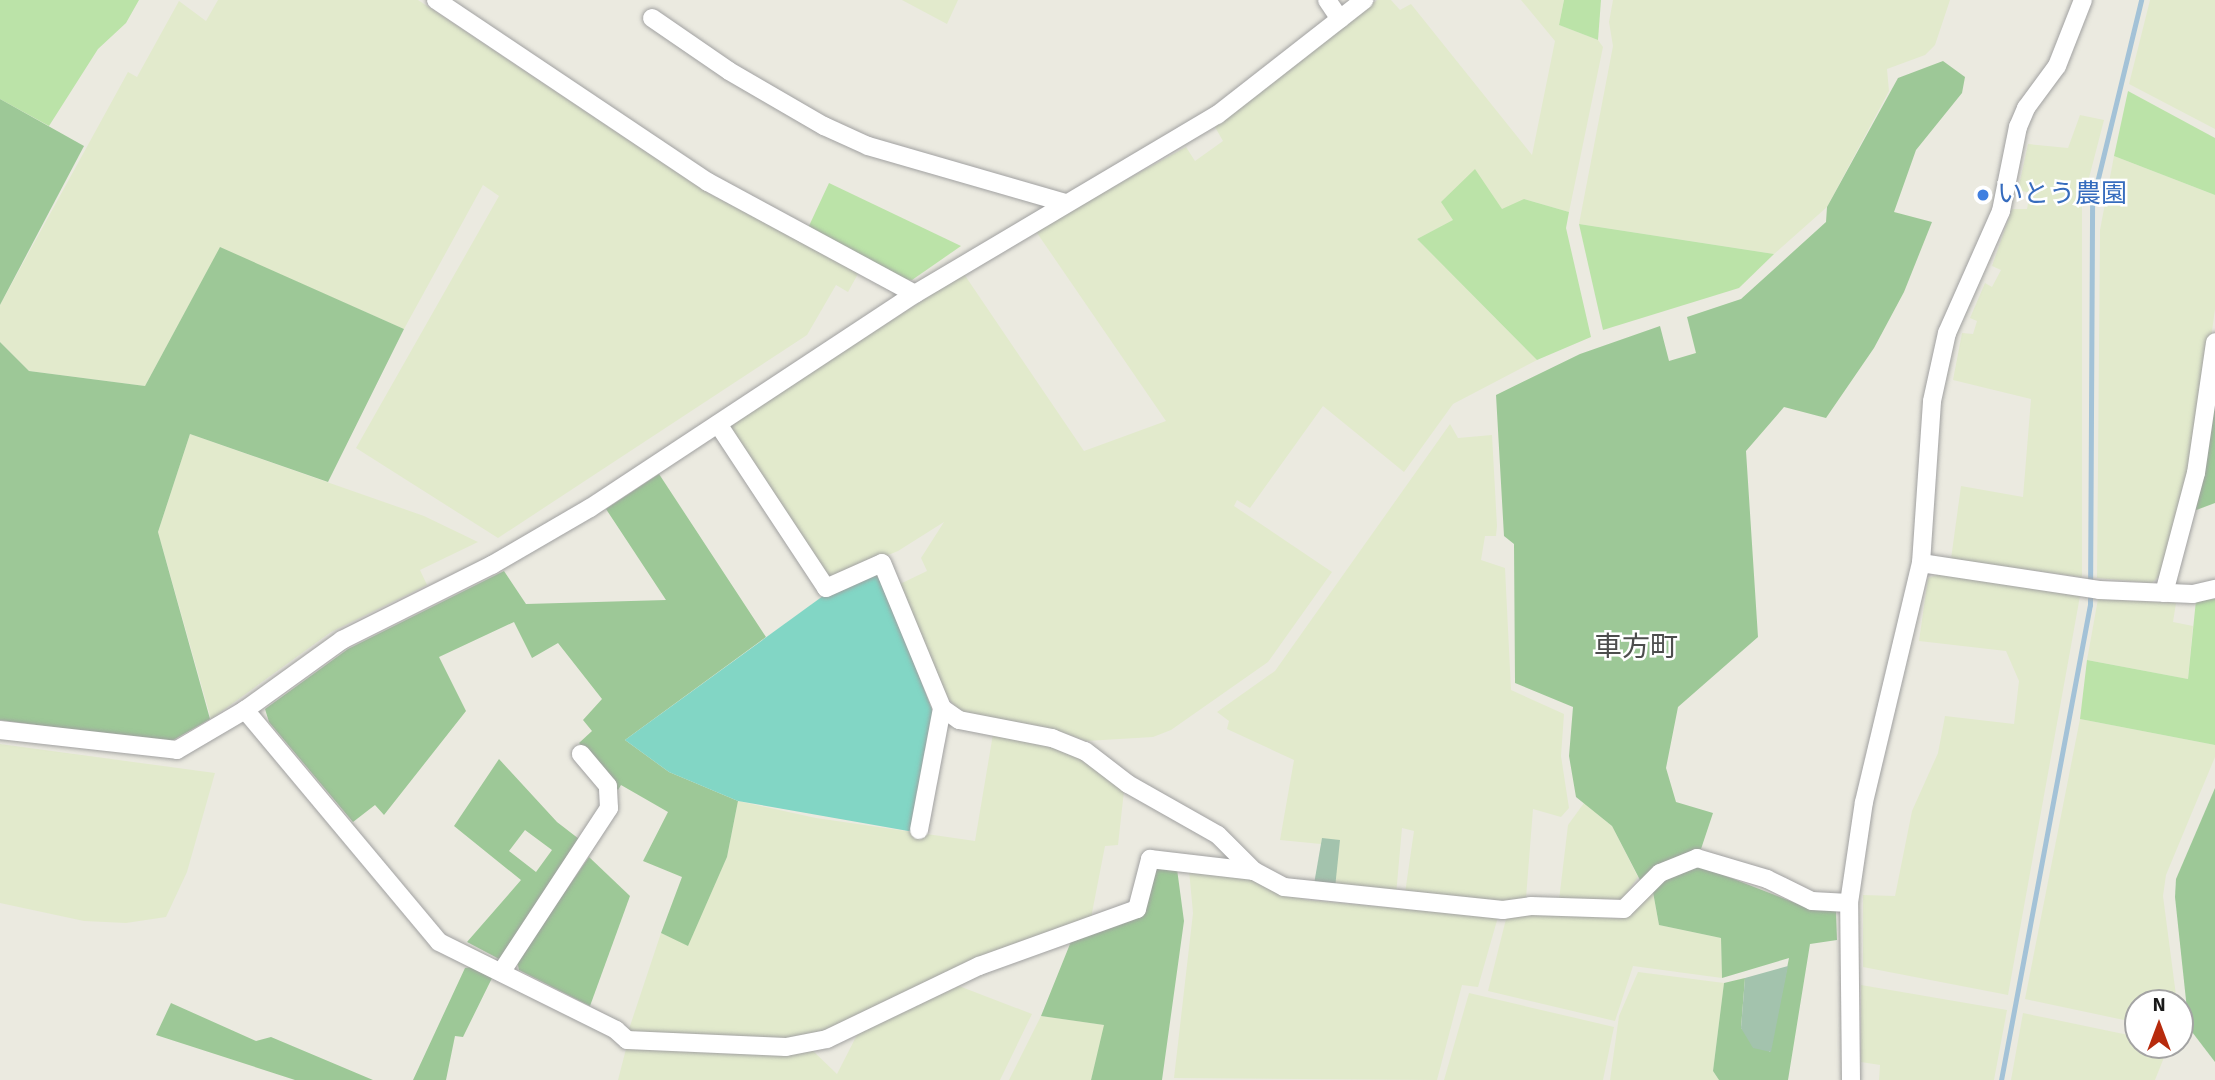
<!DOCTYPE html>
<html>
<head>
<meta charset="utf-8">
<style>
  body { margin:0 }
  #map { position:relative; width:2215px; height:1080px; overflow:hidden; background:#ebeae0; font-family:Signika,"Noto Sans JP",sans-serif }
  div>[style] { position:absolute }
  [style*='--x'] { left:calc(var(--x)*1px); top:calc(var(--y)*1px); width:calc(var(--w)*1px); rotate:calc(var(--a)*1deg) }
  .farmland>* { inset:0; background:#e2eacc }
  .grass>* { inset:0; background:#bbe3a8 }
  .forest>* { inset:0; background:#9dc897 }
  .cemetery>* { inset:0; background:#a3c3ad }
  .pitch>* { inset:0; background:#82d6c5 }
  .stream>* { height:5px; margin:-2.5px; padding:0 2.5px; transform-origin:2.5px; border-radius:2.5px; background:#a3c2d7 }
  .roads { filter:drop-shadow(0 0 2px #a1a1a1) drop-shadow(0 0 2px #a1a1a1) }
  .street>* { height:18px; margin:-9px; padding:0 9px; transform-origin:9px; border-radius:9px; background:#fff }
  .dots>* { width:19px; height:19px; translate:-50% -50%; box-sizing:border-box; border:4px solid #fff; border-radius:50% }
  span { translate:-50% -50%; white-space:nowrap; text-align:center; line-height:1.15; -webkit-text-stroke:5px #fff; paint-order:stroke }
  .shop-label { font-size:26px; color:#366cbe }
  .left { translate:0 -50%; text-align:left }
  .neighbourhood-label { font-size:28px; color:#4d4d4d }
  .north { position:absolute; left:2124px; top:989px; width:70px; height:70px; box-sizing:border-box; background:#fff; border:2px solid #a3a3a3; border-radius:50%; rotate:0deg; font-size:19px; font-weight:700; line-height:28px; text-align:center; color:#1a1a1a }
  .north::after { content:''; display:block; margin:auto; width:24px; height:32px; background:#b72b0d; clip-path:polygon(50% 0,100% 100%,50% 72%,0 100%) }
</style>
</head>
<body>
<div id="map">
  <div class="farmland">
    <i style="clip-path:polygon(218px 0,418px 0,706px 192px,859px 272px,848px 292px,836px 285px,807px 335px,498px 538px,356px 448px,499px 196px,483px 185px,404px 329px,220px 248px,145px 386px,29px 371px,0 342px,0 305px,128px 72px,137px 77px,179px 1px,206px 21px)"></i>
    <i style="clip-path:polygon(902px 0,958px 0,947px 24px)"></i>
    <i style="clip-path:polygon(1377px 0,1391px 0,1400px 10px,1411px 4px,1532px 155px,1555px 41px,1521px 0,1564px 0,1559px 25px,1598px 40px,1603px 47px,1569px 212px,1524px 199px,1511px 209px,1454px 220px,1417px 239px,1537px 360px,1453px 404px,1404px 472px,1323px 406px,1250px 508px,1237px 500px,1234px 506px,1332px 572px,1268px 662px,1171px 730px,1153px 737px,1086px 741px,1050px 728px,960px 712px,943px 692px,900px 584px,927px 571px,921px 558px,944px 522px,898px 551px,827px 580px,726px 426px,964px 274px,1084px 451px,1166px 421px,1035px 230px,1186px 147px,1195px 161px,1223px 141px,1215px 127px)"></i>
    <i style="clip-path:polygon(1613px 0,1950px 0,1935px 45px,1925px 55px,1887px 69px,1889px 91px,1827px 207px,1774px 254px,1579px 224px,1613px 46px,1609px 22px)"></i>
    <i style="clip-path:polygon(2150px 0,2215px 0,2215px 129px,2129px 84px)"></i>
    <i style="clip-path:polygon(2080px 115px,2104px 120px,2082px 205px,2082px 577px,1951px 559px,1961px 486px,2023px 497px,2031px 399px,1953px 380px,1962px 333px,1973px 334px,1977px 321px,1970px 318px,1985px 283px,1992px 287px,2001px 270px,1992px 266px,2012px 209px,2027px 209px,2030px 193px,2018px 190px,2028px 144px,2068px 148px)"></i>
    <i style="clip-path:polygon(2114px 156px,2215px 195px,2215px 309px,2199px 429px,2167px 568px,2152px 583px,2097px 578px,2100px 230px)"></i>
    <i style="clip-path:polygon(1450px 424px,1458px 438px,1492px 435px,1497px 526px,1496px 536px,1485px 536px,1481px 560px,1505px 568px,1511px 690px,1564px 714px,1561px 756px,1569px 808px,1561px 817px,1533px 809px,1526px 898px,1501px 904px,1405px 893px,1414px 831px,1402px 828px,1396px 895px,1335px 888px,1322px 838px,1321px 844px,1280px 840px,1294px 760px,1227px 729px,1229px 721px,1217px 712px,1275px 671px)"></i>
    <i style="clip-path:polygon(190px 434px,424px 516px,478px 542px,420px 570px,427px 585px,331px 632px,211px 719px,158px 532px)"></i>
    <i style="clip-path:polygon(1943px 573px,2080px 596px,2008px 995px,1863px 967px,1863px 895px,1895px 896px,1912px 811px,1938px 753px,1945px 716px,2014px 724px,2019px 681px,2006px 651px,1919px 641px,1928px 578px)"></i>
    <i style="clip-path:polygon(2098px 599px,2176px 603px,2173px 622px,2193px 626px,2188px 679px,2087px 660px)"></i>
    <i style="clip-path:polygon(2080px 719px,2215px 745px,2215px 757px,2166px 875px,2163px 896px,2177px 1003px,2138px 1003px,2138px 1023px,2025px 999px)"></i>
    <i style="clip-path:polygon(993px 734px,1075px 753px,1124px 791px,1118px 845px,1105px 846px,1091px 918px,826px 1034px,785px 1041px,628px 1032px,661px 933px,688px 945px,727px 857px,738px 801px,816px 818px,975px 841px)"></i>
    <i style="clip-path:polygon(0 744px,215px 773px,187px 872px,166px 917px,126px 923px,84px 921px,0 903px)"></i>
    <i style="clip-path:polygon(1584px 803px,1612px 826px,1638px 877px,1620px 903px,1559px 900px,1568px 825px)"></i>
    <i style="clip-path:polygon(1189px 870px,1249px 876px,1263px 886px,1306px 900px,1498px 917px,1478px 987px,1462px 985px,1437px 1080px,1174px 1078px,1193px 913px)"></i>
    <i style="clip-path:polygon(1653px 892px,1659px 925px,1721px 938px,1722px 978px,1633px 966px,1615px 1021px,1488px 991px,1507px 915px,1536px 913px,1621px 919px)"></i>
    <i style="clip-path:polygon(1638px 972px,1724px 983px,1713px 1071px,1719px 1080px,1610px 1080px,1619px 1016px)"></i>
    <i style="clip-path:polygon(1861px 985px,2007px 1010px,1994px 1080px,1879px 1080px,1880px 1065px,1861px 1062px)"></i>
    <i style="clip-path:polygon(959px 986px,1032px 1014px,1000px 1080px,618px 1080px,627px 1045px,810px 1048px,837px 1074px,859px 1031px)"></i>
    <i style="clip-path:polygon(1469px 993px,1614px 1027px,1603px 1080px,1444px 1080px)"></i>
    <i style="clip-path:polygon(2023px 1013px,2138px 1037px,2138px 1045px,2169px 1045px,2155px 1080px,2011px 1080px)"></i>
    <i style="clip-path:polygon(1041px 1016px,1105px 1025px,1091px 1080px,1009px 1080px)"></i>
  </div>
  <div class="grass">
    <i style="clip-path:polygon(0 0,139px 0,126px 23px,98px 49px,49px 126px,0 99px)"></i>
    <i style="clip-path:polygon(1564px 0,1601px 0,1598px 40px,1559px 25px)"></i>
    <i style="clip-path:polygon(2128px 91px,2215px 138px,2215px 195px,2114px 156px)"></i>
    <i style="clip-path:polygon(1475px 169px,1502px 209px,1524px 199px,1569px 212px,1566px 228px,1591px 337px,1537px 360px,1417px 239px,1453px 220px,1441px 202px)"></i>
    <i style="clip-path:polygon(829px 183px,961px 246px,912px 280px,902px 279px,808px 228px)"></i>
    <i style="clip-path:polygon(1579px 224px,1774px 254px,1739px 288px,1603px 330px)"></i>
    <i style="clip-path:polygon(2215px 599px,2215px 745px,2080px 719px,2087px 660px,2188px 679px,2196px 600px)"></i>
  </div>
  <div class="forest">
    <i style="clip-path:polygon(1943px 61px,1965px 77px,1962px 93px,1916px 150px,1894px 212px,1932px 222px,1904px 292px,1874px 348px,1826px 418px,1784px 407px,1746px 451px,1758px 637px,1678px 707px,1666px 768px,1676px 802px,1713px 813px,1701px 849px,1661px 863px,1640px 880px,1612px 826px,1576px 797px,1569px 756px,1573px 707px,1515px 683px,1514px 544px,1504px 536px,1496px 395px,1580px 354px,1660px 326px,1669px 361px,1696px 353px,1687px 317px,1741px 299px,1826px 222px,1827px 207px,1898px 78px)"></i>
    <i style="clip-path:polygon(0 99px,84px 146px,0 305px)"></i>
    <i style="clip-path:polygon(220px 247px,404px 329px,328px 482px,190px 434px,158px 532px,210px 719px,168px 743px,0 720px,0 342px,29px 371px,145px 386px)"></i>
    <i style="clip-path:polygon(2215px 381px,2215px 503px,2191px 512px)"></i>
    <i style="clip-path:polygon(659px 474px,766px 637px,625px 740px,669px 772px,738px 801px,727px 857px,688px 946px,661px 933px,682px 877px,643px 861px,668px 812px,621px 785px,618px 790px,605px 769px,579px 743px,592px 731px,583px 720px,602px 699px,558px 643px,532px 658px,514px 622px,439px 657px,466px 711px,384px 815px,375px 805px,353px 822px,269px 722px,265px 709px,348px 649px,504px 571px,526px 604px,666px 600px,606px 509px)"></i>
    <i style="clip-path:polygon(evenodd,499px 759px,557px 822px,579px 839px,501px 960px,467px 942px,521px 880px,454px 826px,499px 759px,525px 830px,552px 850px,536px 872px,509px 851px,525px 830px)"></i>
    <i style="clip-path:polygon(2215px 788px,2215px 1062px,2189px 1028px,2175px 897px,2176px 879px)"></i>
    <i style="clip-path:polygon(589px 857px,630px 896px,590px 1006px,519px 970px,517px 961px)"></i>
    <i style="clip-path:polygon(1700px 866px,1808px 908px,1836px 911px,1837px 940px,1810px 944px,1788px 1080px,1719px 1080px,1713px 1071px,1724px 983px,1745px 978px,1741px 1028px,1770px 1052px,1789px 958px,1722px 978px,1721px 938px,1659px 925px,1653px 892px,1665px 878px)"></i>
    <i style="clip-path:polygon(1154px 868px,1177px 869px,1184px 921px,1162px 1080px,1091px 1080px,1104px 1025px,1041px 1016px,1072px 939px,1142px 916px)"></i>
    <i style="clip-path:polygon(472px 967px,493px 976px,463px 1037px,455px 1036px,446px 1080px,413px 1080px,465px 968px)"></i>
    <i style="clip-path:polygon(171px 1003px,256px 1041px,271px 1037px,373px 1080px,295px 1080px,156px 1035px)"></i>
  </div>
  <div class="cemetery">
    <i style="clip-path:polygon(1322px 838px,1340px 840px,1335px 888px,1314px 884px)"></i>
    <i style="clip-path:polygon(1788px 966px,1771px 1052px,1753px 1048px,1741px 1028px,1745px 978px)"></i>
  </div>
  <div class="pitch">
    <i style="clip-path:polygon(879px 571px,934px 715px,914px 832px,738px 801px,669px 772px,625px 740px,823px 596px)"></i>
  </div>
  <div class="stream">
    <i style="--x:2001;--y:1080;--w:483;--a:-79.4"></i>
    <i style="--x:2090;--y:605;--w:402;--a:-89.7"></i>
    <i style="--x:2092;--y:203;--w:209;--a:-76.4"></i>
  </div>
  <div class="roads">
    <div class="street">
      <i style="--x:436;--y:0;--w:327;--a:33.8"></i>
      <i style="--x:708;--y:182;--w:235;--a:28.4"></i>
      <i style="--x:1327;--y:0;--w:23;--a:56"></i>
      <i style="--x:652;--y:18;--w:93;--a:34.5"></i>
      <i style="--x:729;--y:71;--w:110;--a:30.1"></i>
      <i style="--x:824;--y:126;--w:48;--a:24.4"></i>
      <i style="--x:868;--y:146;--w:206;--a:16.1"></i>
      <i style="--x:718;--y:424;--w:196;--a:56.6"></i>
      <i style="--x:826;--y:588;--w:61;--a:-24.1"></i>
      <i style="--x:882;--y:563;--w:157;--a:67.5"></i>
      <i style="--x:942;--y:708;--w:21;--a:35"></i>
      <i style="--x:959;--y:720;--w:95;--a:11"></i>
      <i style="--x:1052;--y:738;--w:35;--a:22"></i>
      <i style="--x:1085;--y:751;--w:54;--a:37.5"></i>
      <i style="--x:1128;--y:784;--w:103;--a:29.5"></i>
      <i style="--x:1218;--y:835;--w:51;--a:45"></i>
      <i style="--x:1254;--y:871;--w:34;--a:28"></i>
      <i style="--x:1284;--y:887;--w:220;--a:6"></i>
      <i style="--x:1503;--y:910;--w:28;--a:-8"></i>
      <i style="--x:1531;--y:906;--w:93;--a:1.8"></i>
      <i style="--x:1624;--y:909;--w:51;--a:-45"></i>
      <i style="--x:1660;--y:873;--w:40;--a:-22"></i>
      <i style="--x:1697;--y:858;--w:73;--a:16.7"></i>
      <i style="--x:1767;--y:879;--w:50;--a:26.1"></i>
      <i style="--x:1812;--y:901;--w:37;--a:3"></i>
      <i style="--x:1921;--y:563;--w:180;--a:8.6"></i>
      <i style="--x:2099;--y:590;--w:94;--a:2.4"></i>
      <i style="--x:2193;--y:594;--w:23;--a:-13"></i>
      <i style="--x:2164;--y:593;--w:124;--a:-75.1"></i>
      <i style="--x:2196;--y:473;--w:132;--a:-81.7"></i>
      <i style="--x:245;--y:710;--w:302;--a:50.1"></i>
      <i style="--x:439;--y:942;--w:198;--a:26.4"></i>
      <i style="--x:616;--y:1030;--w:15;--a:42"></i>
      <i style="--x:627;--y:1040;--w:159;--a:2.5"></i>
      <i style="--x:786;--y:1047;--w:42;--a:-11"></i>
      <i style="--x:827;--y:1039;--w:169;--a:-25.7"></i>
      <i style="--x:979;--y:966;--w:168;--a:-19.8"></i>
      <i style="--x:1137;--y:909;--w:52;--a:-75.4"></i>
      <i style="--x:1150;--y:859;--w:105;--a:6.6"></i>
      <i style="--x:0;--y:730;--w:178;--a:6.4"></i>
      <i style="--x:177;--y:750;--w:79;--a:-30.5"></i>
      <i style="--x:245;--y:710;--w:120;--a:-35.8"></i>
      <i style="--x:342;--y:640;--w:168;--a:-26.6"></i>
      <i style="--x:492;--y:565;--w:113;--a:-30.2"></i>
      <i style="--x:590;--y:508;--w:389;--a:-33.4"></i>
      <i style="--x:915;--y:294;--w:351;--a:-30.7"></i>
      <i style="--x:1217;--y:115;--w:187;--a:-38"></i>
      <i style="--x:919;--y:830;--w:124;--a:-79.3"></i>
      <i style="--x:502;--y:971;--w:195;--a:-56.7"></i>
      <i style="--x:609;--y:808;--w:22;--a:-93"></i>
      <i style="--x:608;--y:786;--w:42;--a:-130.2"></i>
      <i style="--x:1851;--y:1080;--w:177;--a:-90.6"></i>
      <i style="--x:1849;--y:903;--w:102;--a:-81.6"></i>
      <i style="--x:1864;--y:802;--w:246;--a:-76.6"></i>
      <i style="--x:1921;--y:563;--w:162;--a:-86.1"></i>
      <i style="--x:1932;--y:401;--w:70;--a:-77.6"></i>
      <i style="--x:1947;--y:333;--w:133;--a:-66.1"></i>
      <i style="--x:2001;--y:211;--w:86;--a:-78.6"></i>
      <i style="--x:2018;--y:127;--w:21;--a:-67"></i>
      <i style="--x:2026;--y:108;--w:52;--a:-53.6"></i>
      <i style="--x:2057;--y:66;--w:71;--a:-68.5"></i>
    </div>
  </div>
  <div class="dots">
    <i style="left:1983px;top:195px;background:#3f7fe0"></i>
  </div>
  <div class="shop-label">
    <span class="left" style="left:1997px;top:195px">いとう農園</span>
  </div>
  <div class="neighbourhood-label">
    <span style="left:1636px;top:647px">車方町</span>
  </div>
  <div class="north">N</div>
</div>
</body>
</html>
